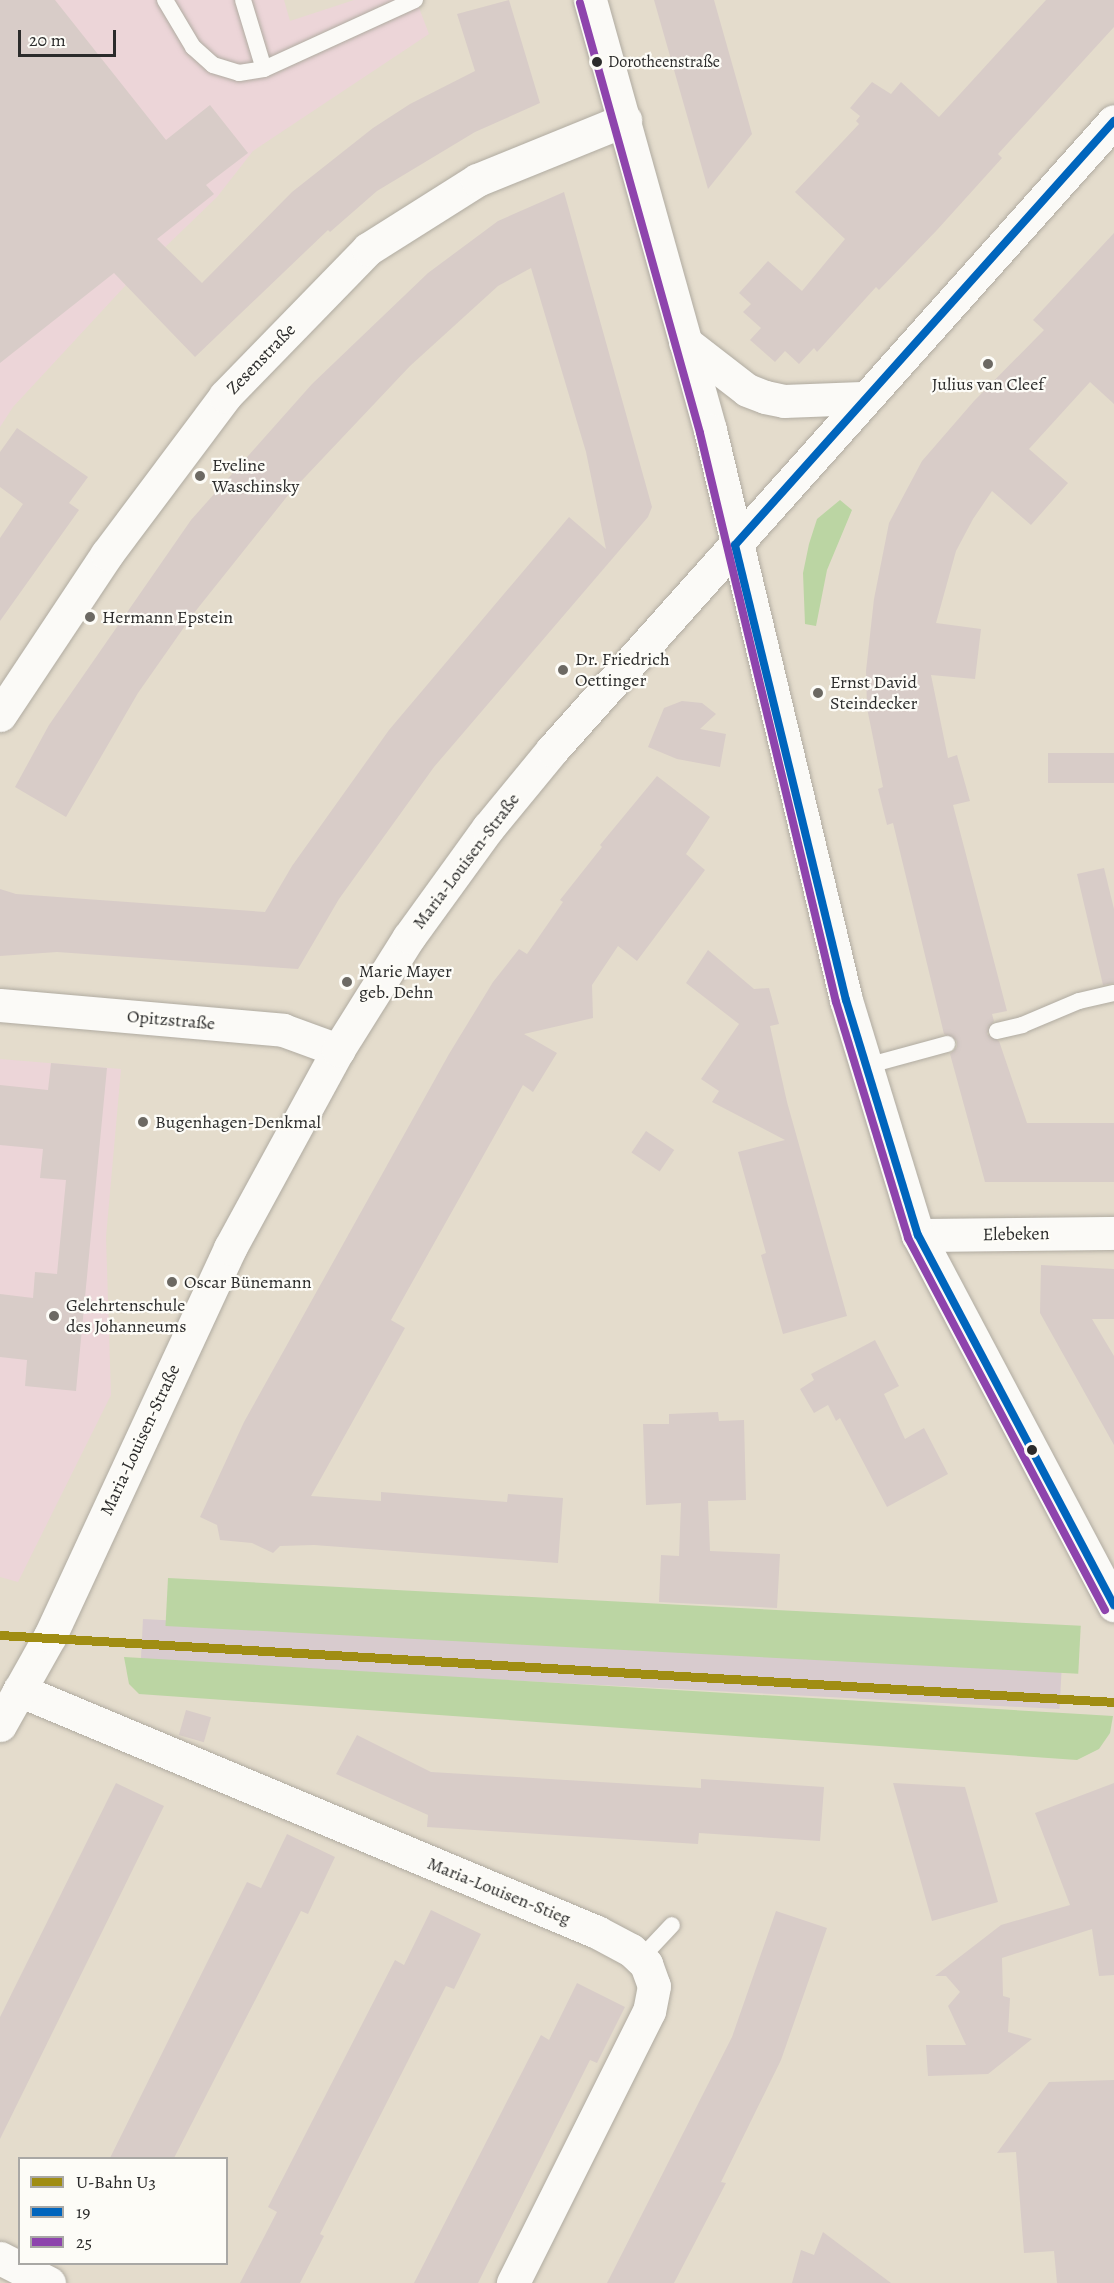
<!DOCTYPE html>
<html>
<head>
<meta charset="utf-8">
<style>
  body { margin:0 }
  #map { position:relative; width:1114px; height:2283px; overflow:hidden; background:#e4dccc; font-family:Alegreya,serif }
  div>[style] { position:absolute }
  [style*='--x'] { left:calc(var(--x)*1px); top:calc(var(--y)*1px); width:calc(var(--w)*1px); rotate:calc(var(--a)*1deg) }
  .built>* { inset:0; background:#ecd5d8 }
  .industrial>* { inset:0; background:#d8cbce; transform-origin:0 0 }
  .green>* { inset:0; background:#bbd5a3; transform-origin:0 0 }
  .building>* { inset:0; background:#d8ccc8; transform-origin:0 0 }
  .roads { filter:drop-shadow(0 0 2px #b0aba1) drop-shadow(0 0 2px #b0aba1) }
  .service>* { height:16px; margin:-8px; padding:0 8px; transform-origin:8px; border-radius:8px; background:#fbfaf7 }
  .minor>* { height:33px; margin:-16.5px; padding:0 16.5px; transform-origin:16.5px; border-radius:16.5px; background:#fbfaf7 }
  .tertiary>* { height:33px; margin:-16.5px; padding:0 16.5px; transform-origin:16.5px; border-radius:16.5px; background:#fbfaf7 }
  .secondary>* { height:33px; margin:-16.5px; padding:0 16.5px; transform-origin:16.5px; border-radius:16.5px; background:#fbfaf7 }
  .primary>* { height:33px; margin:-16.5px; padding:0 16.5px; transform-origin:16.5px; border-radius:16.5px; background:#fbfaf7 }
  .bus-1>* { height:8px; margin:-4px; padding:0 4px; transform-origin:4px; border-radius:4px; background:#0065bd }
  .bus-2>* { height:8px; margin:-4px; padding:0 4px; transform-origin:4px; border-radius:4px; background:#8e44ad }
  .metro-1>* { height:9px; margin:-4.5px; padding:0 4.5px; transform-origin:4.5px; border-radius:4.5px; background:#a08d13 }
  .dots>* { width:16px; height:16px; translate:-50% -50%; box-sizing:border-box; border:3px solid #fdfcf7; border-radius:50% }
  span { translate:-50% -50%; white-space:nowrap; text-align:center; line-height:1.15; -webkit-text-stroke:4.5px #fdfcf7; paint-order:stroke }
  .bus-label { font-size:16px; color:#2b2b2b }
  .left { translate:0 -50%; text-align:left }
  .street-label { font-size:18px; color:#2b2b2b }
  .poi-label { font-size:18px; color:#2b2b2b }
  .legend { position:absolute; left:18px; top:2157px; width:210px; height:108px; box-sizing:border-box; background:#fdfcf7; border:2px solid #a9a8a5; margin:0; padding:8px 10px; list-style:none; font-size:18px; color:#2b2b2b }
  .legend li { display:flex; align-items:center; gap:12px; height:30px }
  .legend b { width:30px; border:2px solid #a9a8a5 }
  .scale { position:absolute; left:18px; top:30px; width:98px; height:27px; box-sizing:border-box; border:3px solid #2b2b2b; border-top:0; padding-left:8px; font-size:18px; line-height:21px; white-space:nowrap; color:#2b2b2b; -webkit-text-stroke:4px #fdfcf7; paint-order:stroke }
</style>
</head>
<body>
<div id="map">
  <div class="built">
    <i style="clip-path:polygon(0 0,284px 0,290px 21px,354px 0,416px 0,429px 34px,253px 151px,217px 197px,126px 285px,13px 407px,0 427px)"></i>
    <i style="clip-path:polygon(0 1059px,121px 1069px,106px 1237px,111px 1395px,18px 1582px,0 1577px)"></i>
  </div>
  <div class="industrial">
    <i style="left:143px;top:1619px;width:920px;height:42px;rotate:3deg"></i>
  </div>
  <div class="green">
    <i style="clip-path:polygon(840px 500px,852px 510px,827px 570px,816px 626px,805px 624px,803px 573px,809px 544px,817px 519px)"></i>
    <i style="left:168px;top:1578px;width:914px;height:48px;rotate:3deg"></i>
    <i style="clip-path:polygon(124px 1657px,1080px 1714px,1113px 1716px,1110px 1733px,1099px 1749px,1077px 1760px,139px 1694px,129px 1684px)"></i>
  </div>
  <div class="building">
    <i style="clip-path:polygon(0 0,55px 0,166px 140px,210px 105px,248px 153px,206px 185px,214px 194px,157px 239px,202px 283px,292px 192px,373px 128px,410px 104px,475px 71px,457px 14px,509px 0,540px 103px,475px 132px,377px 191px,330px 232px,328px 230px,195px 357px,114px 273px,0 363px)"></i>
    <i style="clip-path:polygon(654px 0,714px 0,752px 134px,708px 189px)"></i>
    <i style="clip-path:polygon(1046px 0,1114px 0,1114px 27px,998px 154px,1002px 158px,937px 230px,879px 290px,876px 287px,817px 352px,814px 348px,799px 364px,785px 351px,775px 362px,750px 340px,761px 328px,743px 312px,751px 304px,739px 293px,768px 261px,802px 291px,845px 239px,795px 192px,859px 124px,856px 121px,860px 116px,850px 108px,872px 82px,891px 94px,901px 82px,939px 117px)"></i>
    <i style="clip-path:polygon(564px 192px,652px 507px,648px 517px,434px 767px,339px 899px,298px 969px,57px 952px,0 956px,0 889px,16px 894px,265px 912px,292px 866px,389px 730px,569px 517px,606px 549px,586px 452px,531px 268px,498px 286px,410px 366px,289px 494px,194px 613px,138px 693px,66px 817px,15px 787px,49px 725px,191px 520px,312px 384px,428px 273px,498px 221px)"></i>
    <i style="clip-path:polygon(1114px 233px,1114px 404px,1090px 382px,1029px 449px,1068px 483px,1031px 525px,992px 491px,973px 519px,956px 551px,936px 623px,981px 629px,975px 679px,931px 675px,948px 758px,957px 755px,970px 801px,953px 805px,1007px 1011px,992px 1014px,994px 1021px,987px 1034px,999px 1041px,1027px 1123px,1114px 1123px,1114px 1182px,985px 1182px,950px 1054px,957px 1047px,957px 1041px,944px 1034px,893px 823px,887px 825px,878px 789px,883px 787px,867px 708px,866px 671px,874px 599px,889px 523px,922px 461px,974px 401px,1044px 330px,1033px 320px)"></i>
    <i style="clip-path:polygon(17px 428px,88px 477px,69px 503px,79px 510px,0 621px,0 538px,23px 504px,0 487px,0 452px)"></i>
    <i style="clip-path:polygon(682px 701px,702px 703px,716px 714px,700px 729px,726px 734px,720px 767px,677px 759px,648px 747px,664px 708px)"></i>
    <i style="left:1114px;top:753px;width:30px;height:66px;rotate:90deg"></i>
    <i style="clip-path:polygon(657px 776px,710px 817px,686px 854px,705px 870px,637px 961px,618px 946px,592px 985px,593px 1018px,524px 1034px,557px 1053px,533px 1092px,523px 1085px,391px 1320px,405px 1328px,311px 1496px,381px 1501px,381px 1492px,507px 1502px,508px 1494px,563px 1498px,558px 1563px,314px 1545px,280px 1546px,273px 1553px,252px 1543px,220px 1540px,217px 1525px,200px 1517px,244px 1422px,449px 1054px,493px 982px,519px 949px,527px 954px,563px 902px,560px 900px,602px 847px,600px 845px)"></i>
    <i style="clip-path:polygon(1104px 868px,1114px 909px,1114px 983px,1103px 985px,1077px 874px)"></i>
    <i style="clip-path:polygon(708px 950px,754px 989px,769px 988px,779px 1024px,770px 1026px,787px 1102px,847px 1316px,783px 1334px,761px 1255px,766px 1253px,738px 1152px,785px 1140px,712px 1102px,719px 1091px,701px 1079px,739px 1024px,686px 983px)"></i>
    <i style="clip-path:polygon(51px 1063px,107px 1068px,76px 1391px,25px 1386px,27px 1360px,0 1357px,0 1294px,33px 1298px,35px 1272px,57px 1274px,66px 1180px,40px 1178px,43px 1149px,0 1145px,0 1085px,48px 1090px)"></i>
    <i style="left:646px;top:1131px;width:34px;height:26px;rotate:34deg"></i>
    <i style="clip-path:polygon(1041px 1265px,1114px 1269px,1114px 1319px,1092px 1319px,1114px 1356px,1114px 1445px,1040px 1313px)"></i>
    <i style="clip-path:polygon(875px 1340px,899px 1386px,884px 1394px,905px 1439px,924px 1428px,948px 1474px,887px 1507px,840px 1418px,836px 1421px,828px 1405px,814px 1413px,800px 1389px,814px 1380px,811px 1374px)"></i>
    <i style="clip-path:polygon(718px 1412px,719px 1421px,744px 1420px,746px 1500px,708px 1501px,710px 1551px,780px 1554px,777px 1608px,659px 1602px,661px 1555px,679px 1556px,681px 1503px,646px 1505px,643px 1424px,669px 1424px,669px 1414px)"></i>
    <i style="left:186px;top:1710px;width:26px;height:26px;rotate:16deg"></i>
    <i style="clip-path:polygon(357px 1735px,431px 1772px,701px 1788px,701px 1779px,824px 1787px,820px 1841px,699px 1833px,698px 1844px,427px 1827px,428px 1815px,336px 1774px)"></i>
    <i style="clip-path:polygon(116px 1783px,164px 1806px,0 2139px,0 2017px)"></i>
    <i style="clip-path:polygon(893px 1783px,965px 1787px,998px 1902px,932px 1921px)"></i>
    <i style="clip-path:polygon(1114px 1783px,1114px 1975px,1099px 1976px,1092px 1929px,1002px 1958px,1003px 1996px,1010px 1998px,1008px 2032px,1032px 2039px,988px 2074px,928px 2076px,926px 2045px,966px 2045px,948px 2006px,960px 1992px,946px 1976px,935px 1976px,1001px 1925px,1070px 1905px,1035px 1813px)"></i>
    <i style="clip-path:polygon(287px 1834px,335px 1857px,308px 1914px,301px 1911px,174px 2158px,110px 2158px,247px 1882px,261px 1888px)"></i>
    <i style="clip-path:polygon(431px 1910px,481px 1934px,454px 1989px,446px 1986px,320px 2234px,324px 2236px,300px 2283px,240px 2283px,277px 2212px,268px 2207px,395px 1960px,404px 1965px)"></i>
    <i style="clip-path:polygon(776px 1911px,827px 1928px,781px 2060px,721px 2182px,726px 2183px,674px 2283px,607px 2283px,732px 2037px)"></i>
    <i style="clip-path:polygon(577px 1983px,625px 2007px,597px 2063px,590px 2060px,478px 2283px,414px 2283px,541px 2035px,549px 2040px)"></i>
    <i style="clip-path:polygon(1114px 2080px,1114px 2283px,1057px 2283px,1054px 2251px,1024px 2253px,1016px 2152px,997px 2153px,1049px 2082px)"></i>
    <i style="clip-path:polygon(823px 2232px,891px 2283px,792px 2283px,801px 2250px,814px 2255px)"></i>
  </div>
  <div class="roads">
    <div class="service">
      <i style="--x:165;--y:0;--w:55;--a:59.2"></i>
      <i style="--x:193;--y:47;--w:27;--a:42"></i>
      <i style="--x:213;--y:65;--w:27;--a:17"></i>
      <i style="--x:239;--y:73;--w:25;--a:-9"></i>
      <i style="--x:264;--y:69;--w:166;--a:-24.6"></i>
      <i style="--x:243;--y:0;--w:72;--a:73.1"></i>
      <i style="--x:997;--y:1031;--w:26;--a:-13"></i>
      <i style="--x:1022;--y:1025;--w:62;--a:-22.8"></i>
      <i style="--x:1079;--y:1001;--w:36;--a:-13"></i>
      <i style="--x:866;--y:1066;--w:84;--a:-15.2"></i>
      <i style="--x:641;--y:1958;--w:45;--a:-46.8"></i>
    </div>
    <div class="minor">
      <i style="--x:0;--y:715;--w:193;--a:-56.4"></i>
      <i style="--x:107;--y:554;--w:197;--a:-53.2"></i>
      <i style="--x:225;--y:396;--w:205;--a:-45.8"></i>
      <i style="--x:368;--y:249;--w:129;--a:-32.3"></i>
      <i style="--x:477;--y:180;--w:160;--a:-22.1"></i>
      <i style="--x:0;--y:1005;--w:284;--a:5"></i>
      <i style="--x:283;--y:1030;--w:59;--a:20"></i>
      <i style="--x:918;--y:1235;--w:196;--a:-0.6"></i>
      <i style="--x:19;--y:1690;--w:627;--a:22.72"></i>
      <i style="--x:597;--y:1932;--w:38;--a:28"></i>
      <i style="--x:631;--y:1950;--w:21;--a:43"></i>
      <i style="--x:646;--y:1964;--w:23;--a:70"></i>
      <i style="--x:654;--y:1986;--w:25;--a:101"></i>
      <i style="--x:649;--y:2011;--w:304;--a:116.6"></i>
    </div>
    <div class="tertiary">
      <i style="--x:590;--y:0;--w:446;--a:74.4"></i>
      <i style="--x:710;--y:430;--w:586;--a:76.58"></i>
      <i style="--x:846;--y:1000;--w:246;--a:73"></i>
      <i style="--x:918;--y:1235;--w:419;--a:62.1"></i>
      <i style="--x:685;--y:342;--w:78;--a:37.7"></i>
      <i style="--x:747;--y:390;--w:19;--a:21"></i>
      <i style="--x:765;--y:397;--w:19;--a:12"></i>
      <i style="--x:784;--y:401;--w:78;--a:-2.2"></i>
    </div>
    <div class="secondary">
      <i style="--x:0;--y:1725;--w:102;--a:-60.7"></i>
      <i style="--x:50;--y:1636;--w:428;--a:-65.1"></i>
      <i style="--x:230;--y:1248;--w:226;--a:-61.4"></i>
      <i style="--x:338;--y:1050;--w:133;--a:-57.9"></i>
      <i style="--x:409;--y:937;--w:135;--a:-54.1"></i>
      <i style="--x:488;--y:828;--w:101;--a:-50.6"></i>
      <i style="--x:552;--y:750;--w:843;--a:-48.22"></i>
    </div>
    <div class="primary">
      <i style="--x:0;--y:2258;--w:55;--a:27"></i>
    </div>
  </div>
  <div class="bus-1">
    <i style="--x:735;--y:545;--w:468;--a:76.3"></i>
    <i style="--x:846;--y:1000;--w:246;--a:73"></i>
    <i style="--x:918;--y:1235;--w:419;--a:62.1"></i>
    <i style="--x:735;--y:545;--w:569;--a:-48.21"></i>
  </div>
  <div class="bus-2">
    <i style="--x:580;--y:3;--w:446;--a:74.4"></i>
    <i style="--x:700;--y:433;--w:585;--a:76.56"></i>
    <i style="--x:836;--y:1002;--w:247;--a:73"></i>
    <i style="--x:908;--y:1238;--w:421;--a:62.1"></i>
  </div>
  <div class="metro-1">
    <i style="--x:0;--y:1635;--w:1116;--a:3.44"></i>
  </div>
  <div class="dots">
    <i style="left:597px;top:62px;background:#2b2b2b"></i>
    <i style="left:988px;top:364px;background:#6c6963"></i>
    <i style="left:200px;top:476px;background:#6c6963"></i>
    <i style="left:90px;top:617px;background:#6c6963"></i>
    <i style="left:563px;top:670px;background:#6c6963"></i>
    <i style="left:818px;top:693px;background:#6c6963"></i>
    <i style="left:347px;top:982px;background:#6c6963"></i>
    <i style="left:143px;top:1122px;background:#6c6963"></i>
    <i style="left:172px;top:1282px;background:#6c6963"></i>
    <i style="left:54px;top:1316px;background:#6c6963"></i>
    <i style="left:1032px;top:1450px;background:#2b2b2b"></i>
  </div>
  <div class="bus-label">
    <span class="left" style="left:608px;top:62px">Dorotheenstraße</span>
  </div>
  <div class="street-label">
    <span style="left:261px;top:359px;rotate:-46deg">Zesenstraße</span>
    <span style="left:466px;top:861px;rotate:-53deg">Maria-Louisen-Straße</span>
    <span style="left:171px;top:1020px;rotate:5deg">Opitzstraße</span>
    <span style="left:1016px;top:1234px;rotate:-1deg">Elebeken</span>
    <span style="left:140px;top:1440px;rotate:-65deg">Maria-Louisen-Straße</span>
    <span style="left:499px;top:1891px;rotate:22deg">Maria-Louisen-Stieg</span>
  </div>
  <div class="poi-label">
    <span style="left:988px;top:384px">Julius van Cleef</span>
    <span class="left" style="left:212px;top:476px">Eveline<br>Waschinsky</span>
    <span class="left" style="left:102px;top:617px">Hermann Epstein</span>
    <span class="left" style="left:575px;top:670px">Dr. Friedrich<br>Oettinger</span>
    <span class="left" style="left:830px;top:693px">Ernst David<br>Steindecker</span>
    <span class="left" style="left:359px;top:982px">Marie Mayer<br>geb. Dehn</span>
    <span class="left" style="left:155px;top:1122px">Bugenhagen-Denkmal</span>
    <span class="left" style="left:184px;top:1282px">Oscar Bünemann</span>
    <span class="left" style="left:66px;top:1316px">Gelehrtenschule<br>des Johanneums</span>
  </div>
  <ul class="legend">
  <li><b style="height:8px;background:#a08d13"></b>U-Bahn U3</li>
  <li><b style="height:8px;background:#0065bd"></b>19</li>
  <li><b style="height:8px;background:#8e44ad"></b>25</li>
  </ul>
  <div class="scale">20 m</div>
</div>
</body>
</html>
